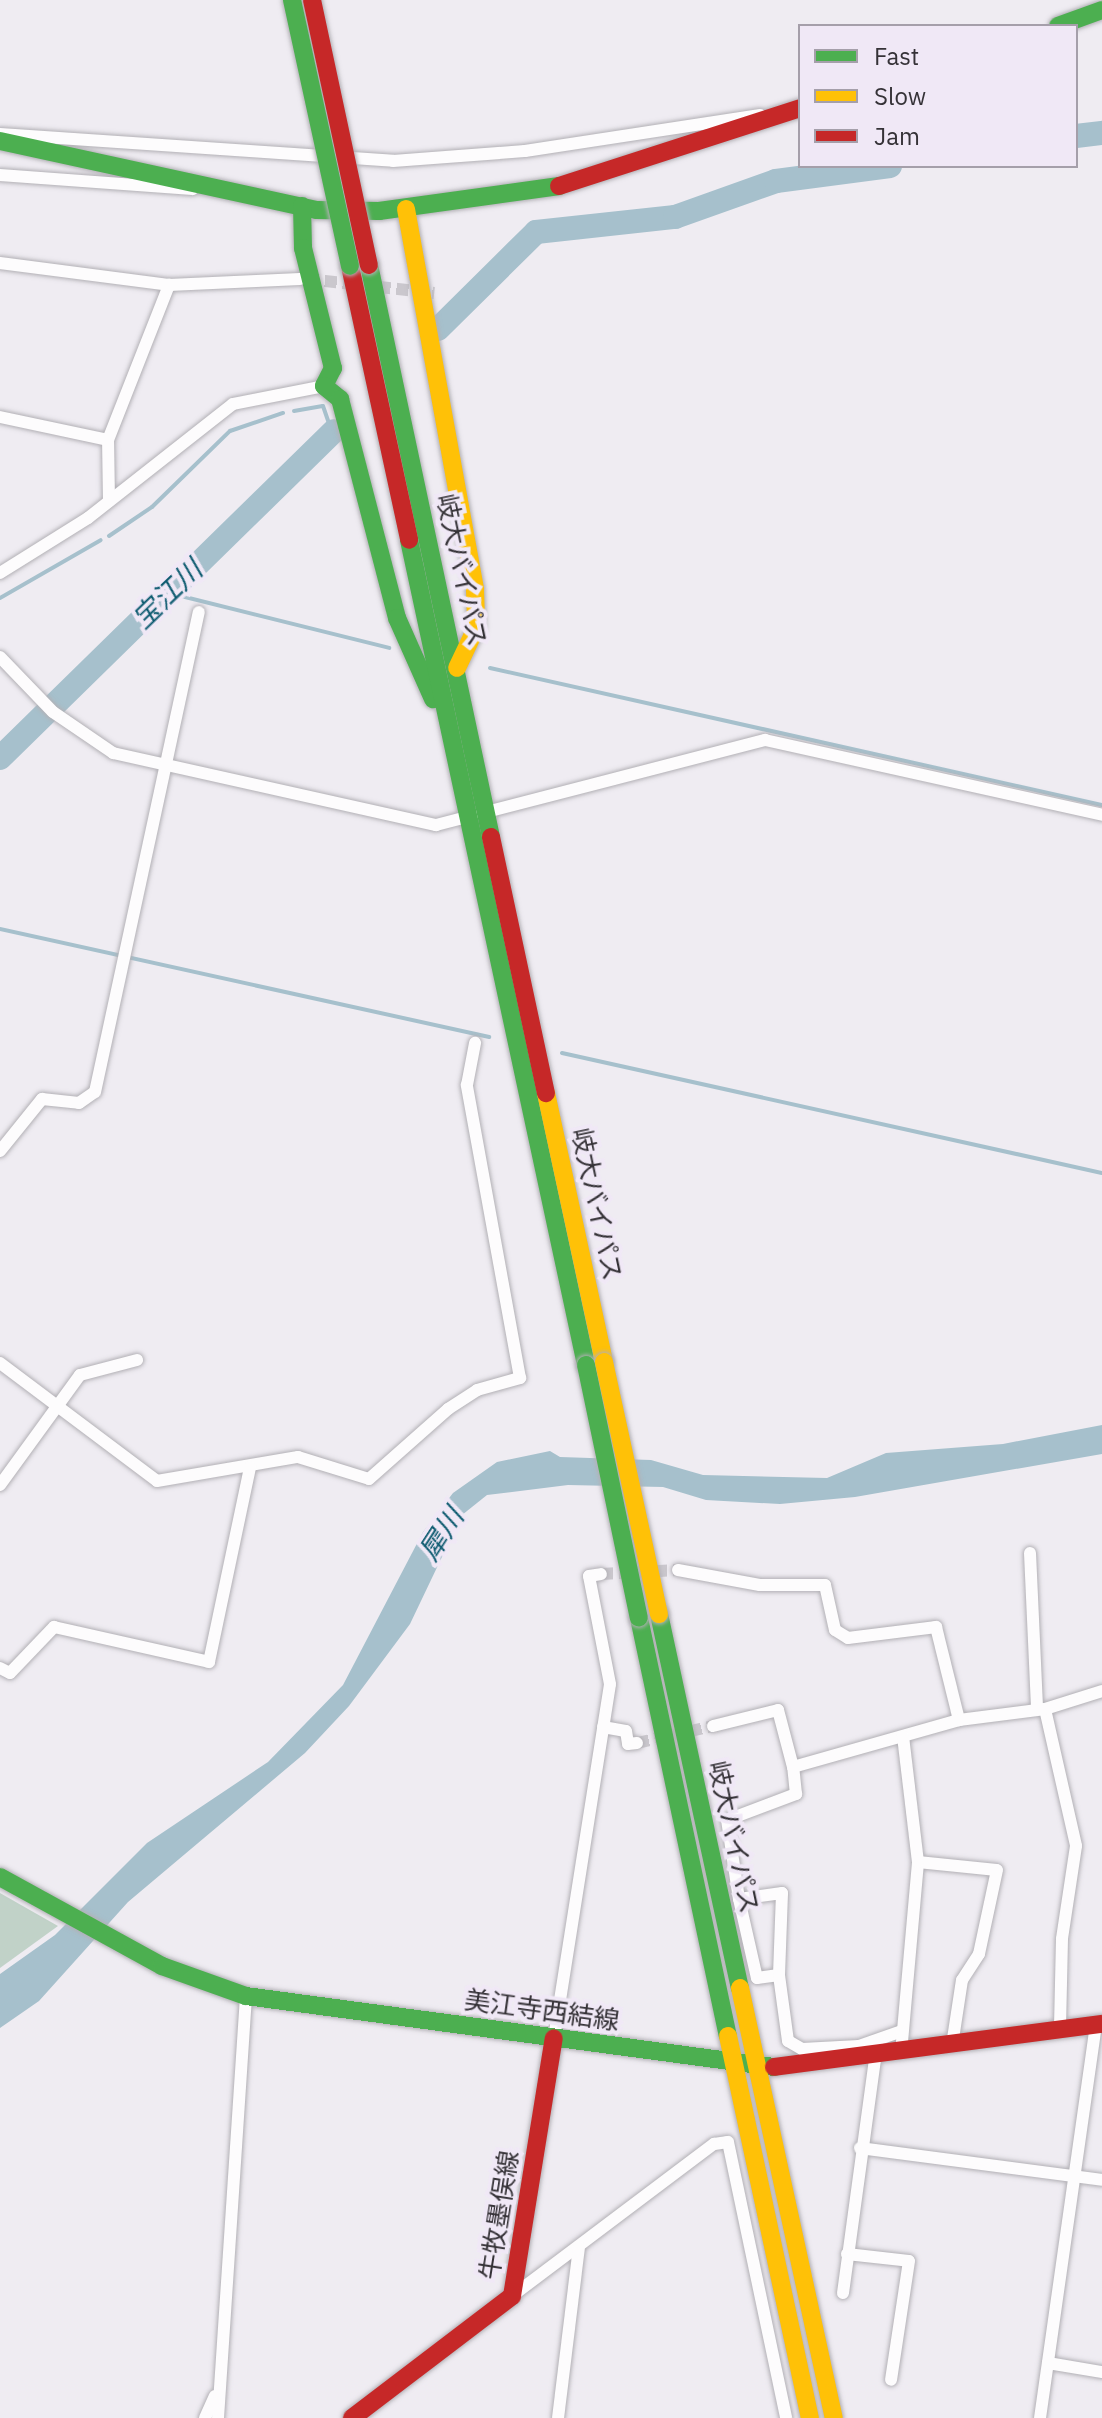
<!DOCTYPE html>
<html>
<head>
<meta charset="utf-8">
<style>
  body { margin:0 }
  #map { position:relative; width:1102px; height:2418px; overflow:hidden; background:#efecf2; font-family:"IBM Plex Sans","Noto Sans JP",sans-serif }
  div>[style] { position:absolute }
  [style*='--x'] { left:calc(var(--x)*1px); top:calc(var(--y)*1px); width:calc(var(--w)*1px); rotate:calc(var(--a)*1deg) }
  .forest>* { inset:0; background:#c1d2c8 }
  .water>* { inset:0; background:#a6c0cc }
  .stream>* { height:4px; margin:-2px; padding:0 2px; transform-origin:2px; border-radius:2px; background:#a6c0cc }
  .river>* { height:24px; margin:-12px; padding:0 12px; transform-origin:12px; border-radius:12px; background:#a6c0cc }
  .street-tunnel>* { height:12px; margin-top:-6px; transform-origin:0; background:repeating-linear-gradient(90deg,#cac7cd 0 12px,transparent 0 18px) }
  .roads { filter:drop-shadow(0 0 2px #b2b0b5) drop-shadow(0 0 2px #b2b0b5) }
  .street>* { height:12px; margin:-6px; padding:0 6px; transform-origin:6px; border-radius:6px; background:#fdfcfd }
  .fast>* { height:18px; margin:-9px; padding:0 9px; transform-origin:9px; border-radius:9px; background:#4caf50 }
  .slow>* { height:18px; margin:-9px; padding:0 9px; transform-origin:9px; border-radius:9px; background:#ffc107 }
  .jam>* { height:18px; margin:-9px; padding:0 9px; transform-origin:9px; border-radius:9px; background:#c62828 }
  .bridges { filter:drop-shadow(0 0 2px #b2b0b5) drop-shadow(0 0 2px #b2b0b5) }
  .fast-bridge>* { height:18px; margin:-9px; padding:0 9px; transform-origin:9px; border-radius:9px; background:#4caf50 }
  .slow-bridge>* { height:18px; margin:-9px; padding:0 9px; transform-origin:9px; border-radius:9px; background:#ffc107 }
  .jam-bridge>* { height:18px; margin:-9px; padding:0 9px; transform-origin:9px; border-radius:9px; background:#c62828 }
  span { translate:-50% -50%; white-space:nowrap; text-align:center; line-height:1.15; -webkit-text-stroke:8px #f0e8f6; paint-order:stroke }
  .street-label { font-size:26px; color:#353237 }
  .water-label { font-size:28px; color:#0c5a6f; font-style:italic }
  .legend { position:absolute; left:798px; top:24px; width:280px; height:144px; box-sizing:border-box; background:#f0e8f6; border:2px solid #a59faa; margin:0; padding:10px 14px; list-style:none; font-size:24px; color:#353237 }
  .legend li { display:flex; align-items:center; gap:16px; height:40px }
  .legend b { width:40px; border:2px solid #a59faa }
</style>
</head>
<body>
<div id="map">
  <div class="forest">
    <i style="clip-path:polygon(0 1893px,58px 1926px,0 1968px)"></i>
  </div>
  <div class="water">
    <i style="clip-path:polygon(1102px 1425px,1102px 1454px,855px 1497px,780px 1504px,706px 1500px,663px 1487px,568px 1485px,487px 1495px,462px 1515px,410px 1624px,349px 1706px,305px 1753px,128px 1902px,39px 2001px,0 2028px,0 1974px,55px 1935px,147px 1843px,268px 1762px,343px 1685px,423px 1532px,453px 1493px,497px 1462px,550px 1451px,560px 1457px,651px 1460px,703px 1475px,827px 1478px,886px 1453px,1003px 1444px)"></i>
  </div>
  <div class="stream">
    <i style="--x:294;--y:411;--w:29;--a:-10"></i>
    <i style="--x:323;--y:406;--w:28;--a:71"></i>
    <i style="--x:109;--y:536;--w:52;--a:-34"></i>
    <i style="--x:152;--y:507;--w:109;--a:-44.3"></i>
    <i style="--x:230;--y:431;--w:56;--a:-18.8"></i>
    <i style="--x:169;--y:593;--w:227;--a:14"></i>
    <i style="--x:0;--y:598;--w:116;--a:-29.9"></i>
    <i style="--x:490;--y:668;--w:627;--a:12.62"></i>
    <i style="--x:0;--y:929;--w:501;--a:12.45"></i>
    <i style="--x:562;--y:1053;--w:553;--a:12.53"></i>
  </div>
  <div class="river">
    <i style="--x:1076;--y:136;--w:26;--a:-7"></i>
    <i style="--x:438;--y:329;--w:138;--a:-44.7"></i>
    <i style="--x:536;--y:232;--w:140;--a:-6.2"></i>
    <i style="--x:675;--y:217;--w:107;--a:-19.6"></i>
    <i style="--x:776;--y:181;--w:115;--a:-7.5"></i>
    <i style="--x:0;--y:758;--w:467;--a:-44.4"></i>
  </div>
  <div class="street-tunnel">
    <i style="--x:307;--y:279;--w:128;--a:6.3"></i>
    <i style="--x:601;--y:1574;--w:77;--a:-3"></i>
    <i style="--x:637;--y:1743;--w:78;--a:-12.6"></i>
  </div>
  <div class="roads">
    <div class="street">
      <i style="--x:0;--y:134;--w:394;--a:3.9"></i>
      <i style="--x:393;--y:161;--w:132;--a:-4.3"></i>
      <i style="--x:525;--y:151;--w:238;--a:-8.7"></i>
      <i style="--x:0;--y:175;--w:193;--a:4.2"></i>
      <i style="--x:0;--y:263;--w:170;--a:7.4"></i>
      <i style="--x:169;--y:285;--w:131;--a:-2.6"></i>
      <i style="--x:0;--y:417;--w:110;--a:12"></i>
      <i style="--x:109;--y:501;--w:61;--a:-90.9"></i>
      <i style="--x:108;--y:440;--w:167;--a:-68.5"></i>
      <i style="--x:0;--y:573;--w:104;--a:-32"></i>
      <i style="--x:88;--y:518;--w:184;--a:-38.2"></i>
      <i style="--x:233;--y:404;--w:93;--a:-11.2"></i>
      <i style="--x:0;--y:657;--w:76;--a:46.1"></i>
      <i style="--x:53;--y:712;--w:73;--a:34.3"></i>
      <i style="--x:113;--y:753;--w:331;--a:12.6"></i>
      <i style="--x:436;--y:825;--w:340;--a:-14.5"></i>
      <i style="--x:765;--y:740;--w:345;--a:12.5"></i>
      <i style="--x:0;--y:1151;--w:67;--a:-51.1"></i>
      <i style="--x:42;--y:1099;--w:37;--a:6"></i>
      <i style="--x:79;--y:1103;--w:19;--a:-35"></i>
      <i style="--x:95;--y:1092;--w:491;--a:-77.8"></i>
      <i style="--x:0;--y:1363;--w:196;--a:36.9"></i>
      <i style="--x:157;--y:1481;--w:143;--a:-9.7"></i>
      <i style="--x:298;--y:1457;--w:74;--a:17.2"></i>
      <i style="--x:369;--y:1479;--w:106;--a:-41.5"></i>
      <i style="--x:448;--y:1409;--w:35;--a:-33"></i>
      <i style="--x:477;--y:1390;--w:45;--a:-15.6"></i>
      <i style="--x:520;--y:1378;--w:298;--a:-100.3"></i>
      <i style="--x:467;--y:1085;--w:43;--a:-79.2"></i>
      <i style="--x:0;--y:1485;--w:136;--a:-54"></i>
      <i style="--x:80;--y:1375;--w:59;--a:-14.7"></i>
      <i style="--x:1030;--y:1553;--w:155;--a:87.4"></i>
      <i style="--x:678;--y:1570;--w:83;--a:10.4"></i>
      <i style="--x:760;--y:1585;--w:65;--a:0"></i>
      <i style="--x:825;--y:1585;--w:46;--a:77.5"></i>
      <i style="--x:835;--y:1630;--w:15;--a:32"></i>
      <i style="--x:848;--y:1638;--w:89;--a:-7.1"></i>
      <i style="--x:936;--y:1627;--w:96;--a:76.1"></i>
      <i style="--x:0;--y:1668;--w:11;--a:27"></i>
      <i style="--x:10;--y:1673;--w:64;--a:-46.3"></i>
      <i style="--x:54;--y:1627;--w:159;--a:12.7"></i>
      <i style="--x:209;--y:1662;--w:199;--a:-78.1"></i>
      <i style="--x:1045;--y:1709;--w:140;--a:77.2"></i>
      <i style="--x:1076;--y:1846;--w:94;--a:98.6"></i>
      <i style="--x:1062;--y:1939;--w:90;--a:91.3"></i>
      <i style="--x:713;--y:1726;--w:67;--a:-13.8"></i>
      <i style="--x:778;--y:1710;--w:59;--a:75.3"></i>
      <i style="--x:603;--y:1727;--w:23;--a:10"></i>
      <i style="--x:626;--y:1731;--w:13;--a:81"></i>
      <i style="--x:628;--y:1744;--w:9;--a:-6"></i>
      <i style="--x:918;--y:1862;--w:79;--a:5.8"></i>
      <i style="--x:997;--y:1870;--w:86;--a:102.1"></i>
      <i style="--x:979;--y:1954;--w:31;--a:123"></i>
      <i style="--x:962;--y:1980;--w:66;--a:98.7"></i>
      <i style="--x:739;--y:1899;--w:81;--a:77.2"></i>
      <i style="--x:757;--y:1978;--w:22;--a:-8"></i>
      <i style="--x:902;--y:2031;--w:46;--a:160.8"></i>
      <i style="--x:859;--y:2046;--w:57;--a:177"></i>
      <i style="--x:802;--y:2049;--w:16;--a:-150"></i>
      <i style="--x:788;--y:2041;--w:67;--a:-97.8"></i>
      <i style="--x:779;--y:1975;--w:82;--a:-87.9"></i>
      <i style="--x:782;--y:1893;--w:43;--a:172.1"></i>
      <i style="--x:739;--y:1899;--w:80;--a:-98.6"></i>
      <i style="--x:727;--y:1820;--w:74;--a:-20.6"></i>
      <i style="--x:796;--y:1794;--w:27;--a:-96"></i>
      <i style="--x:793;--y:1767;--w:173;--a:-15.8"></i>
      <i style="--x:959;--y:1720;--w:87;--a:-7.3"></i>
      <i style="--x:1045;--y:1709;--w:60;--a:-17.5"></i>
      <i style="--x:554;--y:2038;--w:358;--a:-81"></i>
      <i style="--x:610;--y:1684;--w:110;--a:-101"></i>
      <i style="--x:589;--y:1576;--w:12;--a:-9"></i>
      <i style="--x:901;--y:2053;--w:192;--a:-84.9"></i>
      <i style="--x:918;--y:1862;--w:126;--a:-96.8"></i>
      <i style="--x:860;--y:2148;--w:244;--a:7.5"></i>
      <i style="--x:847;--y:2254;--w:62;--a:6.4"></i>
      <i style="--x:909;--y:2261;--w:120;--a:98.6"></i>
      <i style="--x:843;--y:2293;--w:236;--a:-82.2"></i>
      <i style="--x:512;--y:2296;--w:253;--a:-37"></i>
      <i style="--x:714;--y:2144;--w:14;--a:-8"></i>
      <i style="--x:728;--y:2142;--w:282;--a:78.1"></i>
      <i style="--x:1048;--y:2363;--w:55;--a:9.5"></i>
      <i style="--x:205;--y:2418;--w:24;--a:-66"></i>
      <i style="--x:218;--y:2418;--w:423;--a:-86.2"></i>
      <i style="--x:558;--y:2418;--w:172;--a:-83"></i>
      <i style="--x:1040;--y:2418;--w:398;--a:-81.9"></i>
    </div>
    <div class="fast">
      <i style="--x:1058;--y:26;--w:47;--a:-20"></i>
      <i style="--x:0;--y:141;--w:323;--a:12.3"></i>
      <i style="--x:316;--y:210;--w:63;--a:0.9"></i>
      <i style="--x:379;--y:211;--w:182;--a:-7.9"></i>
      <i style="--x:302;--y:206;--w:42;--a:88.6"></i>
      <i style="--x:303;--y:248;--w:124;--a:76"></i>
      <i style="--x:333;--y:368;--w:20;--a:117"></i>
      <i style="--x:324;--y:386;--w:21;--a:39"></i>
      <i style="--x:340;--y:399;--w:226;--a:75.4"></i>
      <i style="--x:397;--y:618;--w:89;--a:66"></i>
      <i style="--x:369;--y:265;--w:585;--a:77.96"></i>
      <i style="--x:409;--y:540;--w:844;--a:77.89"></i>
      <i style="--x:659;--y:1614;--w:383;--a:77.8"></i>
      <i style="--x:639;--y:1618;--w:427;--a:78"></i>
      <i style="--x:0;--y:1877;--w:185;--a:28.8"></i>
      <i style="--x:162;--y:1966;--w:89;--a:19.7"></i>
      <i style="--x:246;--y:1996;--w:533;--a:7.66"></i>
    </div>
    <div class="slow">
      <i style="--x:406;--y:209;--w:387;--a:79.7"></i>
      <i style="--x:475;--y:590;--w:38;--a:88"></i>
      <i style="--x:476;--y:628;--w:44;--a:115.4"></i>
      <i style="--x:546;--y:1093;--w:275;--a:77.8"></i>
      <i style="--x:740;--y:1988;--w:440;--a:77.7"></i>
      <i style="--x:728;--y:2036;--w:391;--a:77.9"></i>
    </div>
    <div class="jam">
      <i style="--x:559;--y:186;--w:253;--a:-17.9"></i>
      <i style="--x:350;--y:266;--w:280;--a:77.8"></i>
      <i style="--x:491;--y:837;--w:262;--a:77.9"></i>
      <i style="--x:774;--y:2067;--w:331;--a:-7.5"></i>
      <i style="--x:352;--y:2418;--w:201;--a:-37.3"></i>
      <i style="--x:512;--y:2296;--w:261;--a:-80.8"></i>
    </div>
  </div>
  <div class="bridges">
    <div class="fast-bridge">
      <i style="--x:292;--y:0;--w:272;--a:77.7"></i>
      <i style="--x:586;--y:1365;--w:258;--a:78.2"></i>
    </div>
    <div class="slow-bridge">
      <i style="--x:604;--y:1362;--w:258;--a:77.7"></i>
    </div>
    <div class="jam-bridge">
      <i style="--x:312;--y:0;--w:271;--a:77.9"></i>
    </div>
  </div>
  <div class="street-label">
    <span style="left:462px;top:570px;rotate:78deg">岐大バイパス</span>
    <span style="left:597px;top:1204px;rotate:78deg">岐大バイパス</span>
    <span style="left:734px;top:1837px;rotate:78deg">岐大バイパス</span>
    <span style="left:542px;top:2010px;rotate:8deg">美江寺西結線</span>
    <span style="left:499px;top:2215px;rotate:-81deg">牛牧墨俣線</span>
  </div>
  <div class="water-label">
    <span style="left:167px;top:594px;rotate:-44deg">宝江川</span>
    <span style="left:441px;top:1534px;rotate:-57deg">犀川</span>
  </div>
  <ul class="legend">
  <li><b style="height:10px;background:#4caf50"></b>Fast</li>
  <li><b style="height:10px;background:#ffc107"></b>Slow</li>
  <li><b style="height:10px;background:#c62828"></b>Jam</li>
  </ul>
</div>
</body>
</html>
